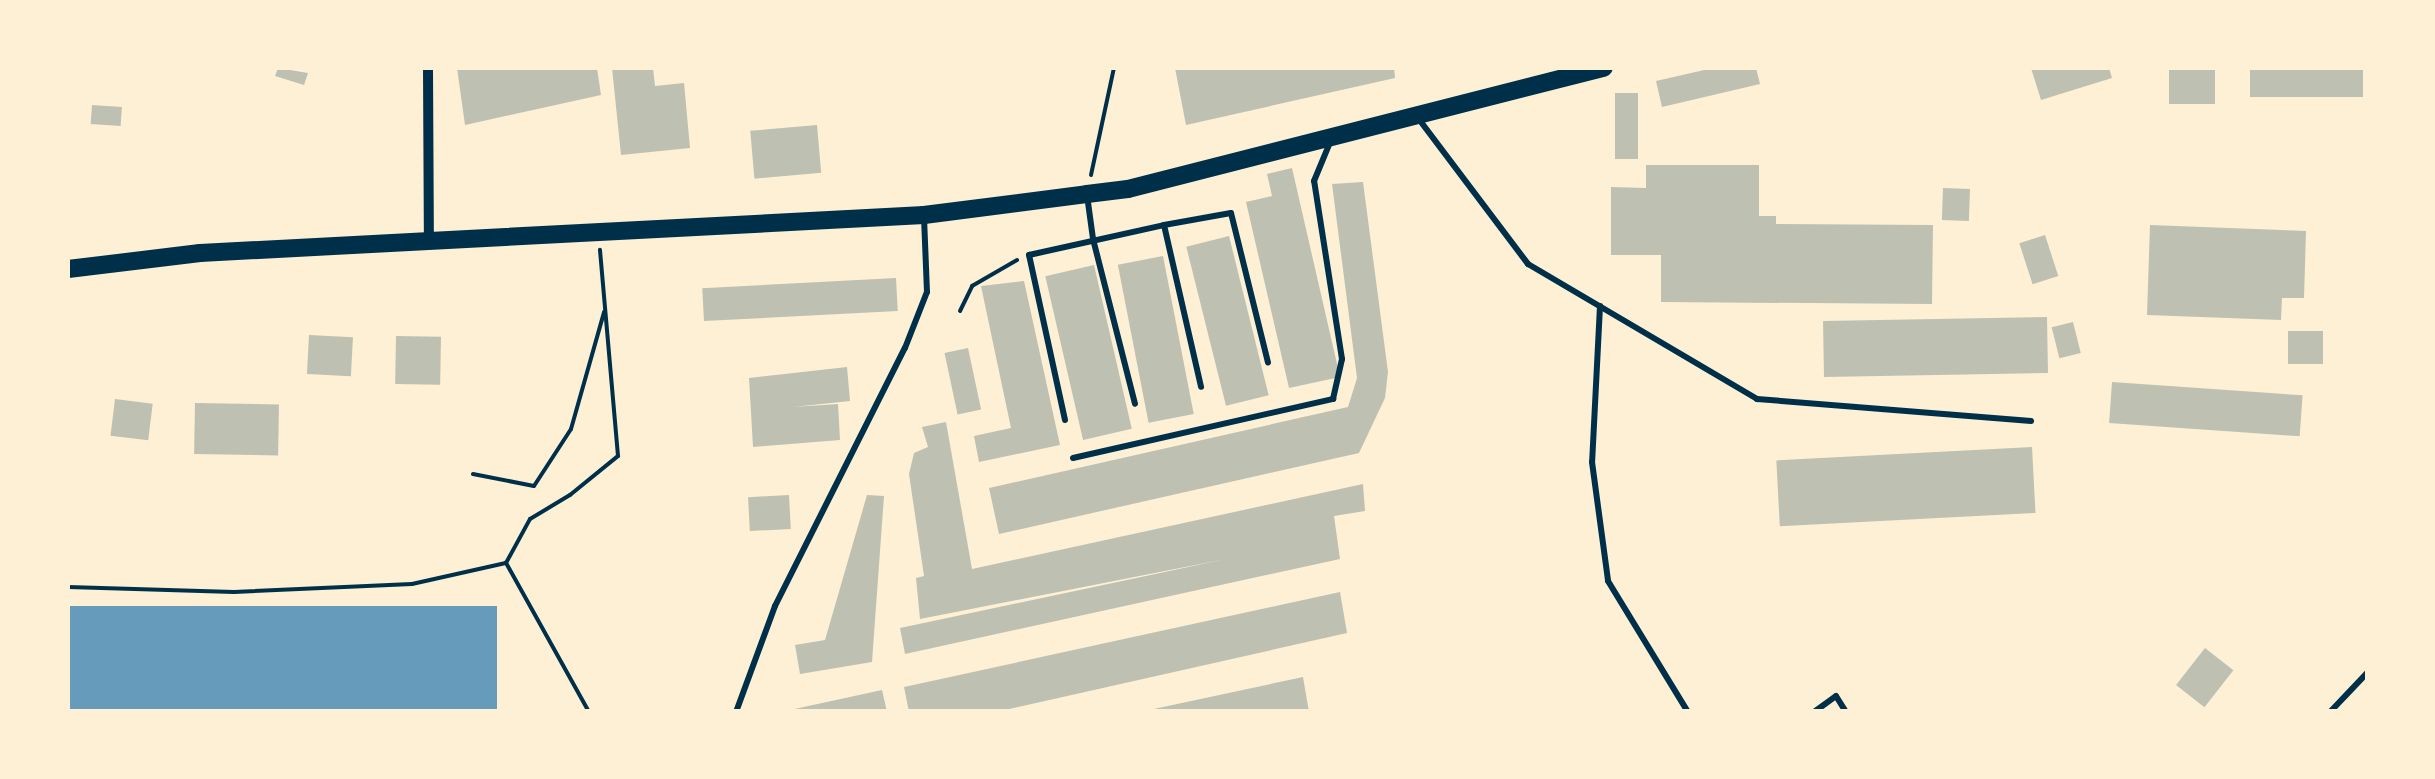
<!DOCTYPE html>
<html>
<head>
<meta charset="utf-8">
<style>
  body { margin:0 }
  #map { position:relative; width:2435px; height:779px; overflow:hidden; background:#fdf0d5; font-family:"Noto Serif",serif }
  div>[style] { position:absolute }
  [style*='--x'] { left:calc(var(--x)*1px); top:calc(var(--y)*1px); width:calc(var(--w)*1px); rotate:calc(var(--a)*1deg) }
  .water>* { inset:0; background:#669bbc; transform-origin:0 0 }
  .building>* { inset:0; background:#bec0b2; transform-origin:0 0 }
  .path>* { height:4px; margin:-2px; padding:0 2px; transform-origin:2px; border-radius:2px; background:#003049 }
  .service>* { height:6px; margin:-3px; padding:0 3px; transform-origin:3px; border-radius:3px; background:#003049 }
  .minor>* { height:10px; margin:-5px; padding:0 5px; transform-origin:5px; border-radius:5px; background:#003049 }
  .tertiary>* { height:18px; margin:-9px; padding:0 9px; transform-origin:9px; border-radius:9px; background:#003049 }
  span { translate:-50% -50%; white-space:nowrap; text-align:center; line-height:1.15; -webkit-text-stroke:8px #fdf0d5; paint-order:stroke }
  .frame { position:absolute; inset:0; border:70px solid #fdf0d5; pointer-events:none }
</style>
</head>
<body>
<div id="map">
  <div class="water">
    <i style="left:68px;top:606px;width:429px;height:105px"></i>
  </div>
  <div class="building">
    <i style="clip-path:polygon(278px 68px,308px 73px,304px 85px,275px 76px)"></i>
    <i style="clip-path:polygon(457px 68px,597px 68px,601px 95px,465px 125px)"></i>
    <i style="clip-path:polygon(612px 68px,653px 68px,655px 86px,684px 83px,690px 148px,621px 155px)"></i>
    <i style="clip-path:polygon(1175px 68px,1394px 68px,1395px 78px,1186px 125px)"></i>
    <i style="clip-path:polygon(1713px 68px,1756px 68px,1760px 84px,1662px 107px,1656px 81px)"></i>
    <i style="clip-path:polygon(2031px 68px,2109px 68px,2112px 78px,2041px 100px)"></i>
    <i style="left:2169px;top:68px;width:46px;height:36px"></i>
    <i style="left:2250px;top:68px;width:113px;height:29px"></i>
    <i style="left:1615px;top:93px;width:23px;height:66px"></i>
    <i style="left:92px;top:105px;width:30px;height:19px;rotate:4deg"></i>
    <i style="left:817px;top:125px;width:48px;height:67px;rotate:85deg"></i>
    <i style="clip-path:polygon(1646px 165px,1759px 165px,1759px 216px,1776px 216px,1776px 224px,1933px 225px,1932px 304px,1661px 302px,1661px 255px,1611px 255px,1611px 187px,1646px 188px)"></i>
    <i style="clip-path:polygon(1292px 168px,1340px 377px,1289px 388px,1246px 202px,1272px 196px,1267px 174px)"></i>
    <i style="clip-path:polygon(1363px 182px,1388px 372px,1385px 398px,1359px 453px,999px 534px,989px 488px,1348px 407px,1357px 378px,1332px 184px)"></i>
    <i style="left:1943px;top:188px;width:27px;height:32px;rotate:2deg"></i>
    <i style="clip-path:polygon(2150px 225px,2306px 231px,2304px 298px,2282px 298px,2281px 320px,2147px 315px)"></i>
    <i style="left:2045px;top:235px;width:43px;height:27px;rotate:72deg"></i>
    <i style="left:1229px;top:236px;width:164px;height:44px;rotate:76deg"></i>
    <i style="left:1163px;top:256px;width:161px;height:46px;rotate:79deg"></i>
    <i style="left:1094px;top:265px;width:168px;height:50px;rotate:77deg"></i>
    <i style="left:896px;top:278px;width:33px;height:194px;rotate:87deg"></i>
    <i style="clip-path:polygon(1024px 281px,1060px 445px,979px 462px,974px 436px,1011px 428px,981px 286px)"></i>
    <i style="left:2047px;top:317px;width:56px;height:224px;rotate:89deg"></i>
    <i style="left:2073px;top:322px;width:32px;height:22px;rotate:76deg"></i>
    <i style="left:2288px;top:331px;width:35px;height:33px"></i>
    <i style="left:309px;top:335px;width:44px;height:39px;rotate:3deg"></i>
    <i style="left:396px;top:336px;width:45px;height:48px;rotate:1deg"></i>
    <i style="left:968px;top:348px;width:63px;height:24px;rotate:78deg"></i>
    <i style="clip-path:polygon(847px 367px,850px 401px,793px 407px,838px 404px,840px 440px,753px 447px,749px 378px)"></i>
    <i style="left:2112px;top:382px;width:191px;height:41px;rotate:4deg"></i>
    <i style="left:115px;top:399px;width:38px;height:37px;rotate:7deg"></i>
    <i style="left:195px;top:403px;width:84px;height:51px;rotate:1deg"></i>
    <i style="clip-path:polygon(946px 422px,972px 569px,1363px 484px,1365px 511px,1334px 516px,1340px 559px,905px 654px,900px 628px,1226px 559px,920px 619px,916px 578px,924px 576px,909px 474px,914px 453px,928px 447px,922px 427px)"></i>
    <i style="left:2032px;top:447px;width:66px;height:256px;rotate:87deg"></i>
    <i style="left:789px;top:495px;width:34px;height:41px;rotate:87deg"></i>
    <i style="clip-path:polygon(867px 495px,884px 496px,872px 662px,800px 674px,795px 645px,825px 640px)"></i>
    <i style="clip-path:polygon(1340px 592px,1347px 633px,996px 712px,909px 712px,904px 687px)"></i>
    <i style="left:2205px;top:648px;width:36px;height:47px;rotate:38deg"></i>
    <i style="clip-path:polygon(1303px 677px,1309px 712px,1149px 712px,1149px 710px)"></i>
    <i style="clip-path:polygon(882px 690px,887px 712px,791px 712px,790px 710px)"></i>
  </div>
  <div class="path">
    <i style="--x:1091;--y:175;--w:109;--a:-77.9"></i>
    <i style="--x:960;--y:311;--w:28;--a:-64"></i>
    <i style="--x:972;--y:286;--w:52;--a:-30"></i>
    <i style="--x:473;--y:474;--w:62;--a:11.1"></i>
    <i style="--x:534;--y:486;--w:68;--a:-57"></i>
    <i style="--x:571;--y:429;--w:122;--a:-74.2"></i>
    <i style="--x:68;--y:587;--w:166;--a:1.7"></i>
    <i style="--x:234;--y:592;--w:178;--a:-2.6"></i>
    <i style="--x:412;--y:584;--w:96;--a:-12.6"></i>
    <i style="--x:589;--y:712;--w:171;--a:-119.1"></i>
    <i style="--x:506;--y:563;--w:50;--a:-61.4"></i>
    <i style="--x:530;--y:519;--w:47;--a:-31"></i>
    <i style="--x:570;--y:495;--w:62;--a:-39.1"></i>
    <i style="--x:618;--y:456;--w:207;--a:-95"></i>
  </div>
  <div class="service">
    <i style="--x:1418;--y:118;--w:183;--a:53"></i>
    <i style="--x:1528;--y:264;--w:266;--a:30.5"></i>
    <i style="--x:1757;--y:399;--w:275;--a:4.6"></i>
    <i style="--x:1087;--y:195;--w:44;--a:82.2"></i>
    <i style="--x:1093;--y:239;--w:170;--a:75.7"></i>
    <i style="--x:1164;--y:225;--w:68;--a:-10.2"></i>
    <i style="--x:1231;--y:213;--w:154;--a:76.1"></i>
    <i style="--x:1600;--y:306;--w:156;--a:92.9"></i>
    <i style="--x:1592;--y:462;--w:120;--a:82.3"></i>
    <i style="--x:1608;--y:581;--w:153;--a:58.6"></i>
    <i style="--x:1065;--y:420;--w:169;--a:-102.3"></i>
    <i style="--x:1029;--y:255;--w:138;--a:-12.5"></i>
    <i style="--x:1164;--y:225;--w:166;--a:77.1"></i>
    <i style="--x:1073;--y:458;--w:267;--a:-12.8"></i>
    <i style="--x:1333;--y:399;--w:41;--a:-77.3"></i>
    <i style="--x:1342;--y:359;--w:180;--a:-98.9"></i>
    <i style="--x:1314;--y:181;--w:44;--a:-67.5"></i>
    <i style="--x:736;--y:712;--w:113;--a:-69.8"></i>
    <i style="--x:775;--y:606;--w:289;--a:-63.3"></i>
    <i style="--x:905;--y:348;--w:60;--a:-68.6"></i>
    <i style="--x:927;--y:292;--w:76;--a:-92.3"></i>
    <i style="--x:1814;--y:712;--w:27;--a:-36"></i>
    <i style="--x:1836;--y:696;--w:19;--a:58"></i>
    <i style="--x:2330;--y:712;--w:55;--a:-46.5"></i>
  </div>
  <div class="minor">
    <i style="--x:428;--y:68;--w:173;--a:89.7"></i>
  </div>
  <div class="tertiary">
    <i style="--x:68;--y:269;--w:133;--a:-6.9"></i>
    <i style="--x:200;--y:253;--w:725;--a:-3"></i>
    <i style="--x:924;--y:215;--w:164;--a:-7.3"></i>
    <i style="--x:1087;--y:194;--w:41;--a:-7"></i>
    <i style="--x:1128;--y:189;--w:491;--a:-14.3"></i>
  </div>
  <div class="frame"></div>
</div>
</body>
</html>
